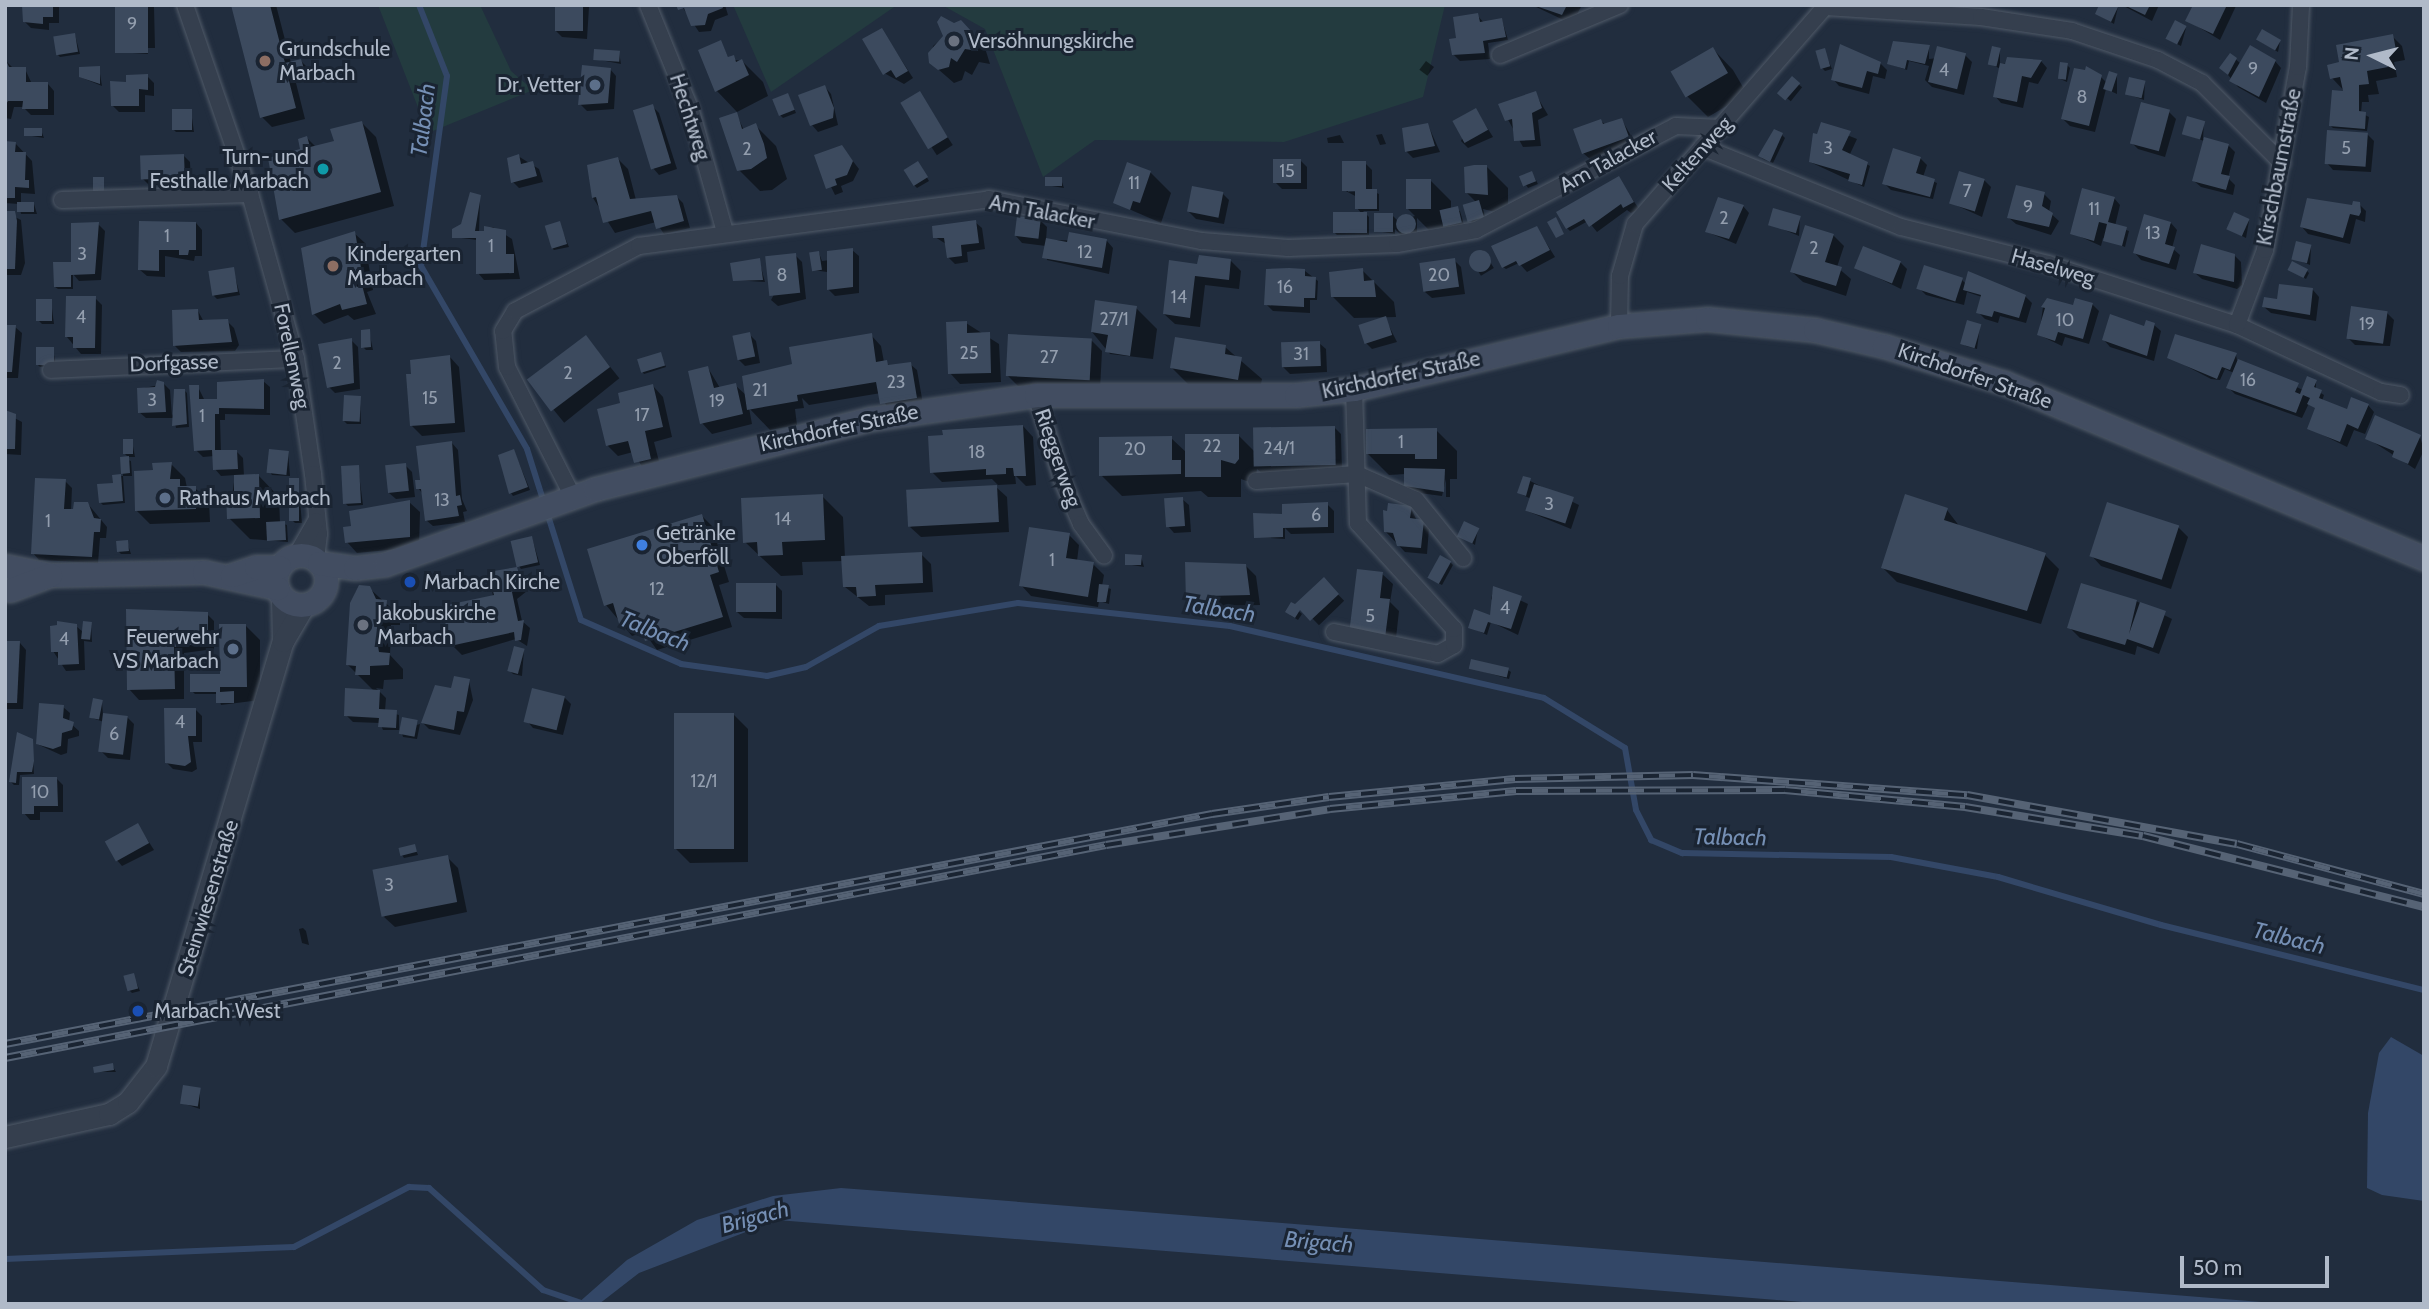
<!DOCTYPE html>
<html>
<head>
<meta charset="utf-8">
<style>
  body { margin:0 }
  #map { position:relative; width:2429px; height:1309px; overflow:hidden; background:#212d3e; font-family:Cabin,sans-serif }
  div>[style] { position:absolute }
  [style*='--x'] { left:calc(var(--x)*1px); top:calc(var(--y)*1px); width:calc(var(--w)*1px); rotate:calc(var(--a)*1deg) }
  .green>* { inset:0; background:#233b3f }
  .water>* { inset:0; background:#334767 }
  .shadow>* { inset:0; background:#0007; transform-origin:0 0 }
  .stream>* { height:6px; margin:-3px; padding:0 3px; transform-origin:3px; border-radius:3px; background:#334767 }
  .building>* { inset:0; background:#3c4a5e; transform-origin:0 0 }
  .round { border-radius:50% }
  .roads { filter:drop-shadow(0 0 2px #505a68) drop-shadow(0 0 2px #505a68) }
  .minor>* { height:16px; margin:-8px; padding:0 8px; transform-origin:8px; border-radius:8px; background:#353f4e }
  .tertiary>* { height:21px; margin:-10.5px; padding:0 10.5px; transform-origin:10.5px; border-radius:10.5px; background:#353f4e }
  .secondary>* { height:23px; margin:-11.5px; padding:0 11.5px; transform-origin:11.5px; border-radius:11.5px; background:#424d61 }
  .secondary>.ring { margin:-11.5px; padding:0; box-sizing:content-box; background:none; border:23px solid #424d61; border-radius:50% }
  .rail>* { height:8px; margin-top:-4px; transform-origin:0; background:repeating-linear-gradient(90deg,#1a2432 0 16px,#566375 0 32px); box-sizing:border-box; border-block:2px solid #566375 }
  .dots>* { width:19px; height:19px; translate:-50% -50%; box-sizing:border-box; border:4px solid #1a2432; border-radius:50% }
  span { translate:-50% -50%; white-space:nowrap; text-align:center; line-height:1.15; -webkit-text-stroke:6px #1a2432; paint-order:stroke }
  .number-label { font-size:18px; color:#939eae }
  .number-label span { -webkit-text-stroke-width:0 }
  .poi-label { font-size:21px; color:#b0bac9 }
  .left { translate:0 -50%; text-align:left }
  .right { translate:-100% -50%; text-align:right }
  .street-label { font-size:21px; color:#b0bac9 }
  .water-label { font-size:23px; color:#758fb4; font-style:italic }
  .frame { position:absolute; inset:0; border:7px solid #b0bac9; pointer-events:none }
  .north { position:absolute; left:2338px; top:21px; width:70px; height:70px; -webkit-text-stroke:5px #1a2432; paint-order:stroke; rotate:276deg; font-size:19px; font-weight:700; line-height:28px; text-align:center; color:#b0bac9 }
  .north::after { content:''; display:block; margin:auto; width:24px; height:32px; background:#b0bac9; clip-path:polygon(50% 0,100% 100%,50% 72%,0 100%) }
  .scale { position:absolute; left:2180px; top:1256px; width:149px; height:32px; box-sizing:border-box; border:4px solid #b0bac9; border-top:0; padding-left:9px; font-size:21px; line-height:24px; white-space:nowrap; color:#b0bac9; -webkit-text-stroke:5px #1a2432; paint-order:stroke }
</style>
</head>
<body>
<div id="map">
  <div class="green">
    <i style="clip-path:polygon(378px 5px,480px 5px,511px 71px,533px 90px,428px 133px)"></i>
    <i style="clip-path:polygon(733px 5px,897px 5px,771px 92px)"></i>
    <i style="clip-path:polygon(942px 5px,1445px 5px,1423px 97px,1284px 142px,1095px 140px,1043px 177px,985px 29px)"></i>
  </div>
  <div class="water">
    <i style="clip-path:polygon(2391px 1037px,2424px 1056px,2424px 1201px,2382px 1195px,2367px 1188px,2368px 1113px,2379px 1053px)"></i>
    <i style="clip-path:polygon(841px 1188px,946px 1196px,2286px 1304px,1827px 1304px,777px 1220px,639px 1273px,599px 1304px,577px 1304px,627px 1260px,697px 1220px,773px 1196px)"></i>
  </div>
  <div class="shadow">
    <i style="clip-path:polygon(24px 5px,59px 5px,59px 23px,49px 23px,49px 30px,31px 28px,24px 21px)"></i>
    <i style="clip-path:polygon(116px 5px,154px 7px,155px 48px,147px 48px,148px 54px,117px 52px)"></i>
    <i style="clip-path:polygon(232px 5px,276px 5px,291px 63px,301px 61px,311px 71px,313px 79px,296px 83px,305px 119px,272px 127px,262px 117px)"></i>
    <i style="clip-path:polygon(557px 5px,589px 7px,587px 39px,562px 37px,555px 30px)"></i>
    <i style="clip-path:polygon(681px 5px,725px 5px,728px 15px,715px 20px,711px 31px,699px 32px)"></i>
    <i style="clip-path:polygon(1532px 5px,1582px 5px,1572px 24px)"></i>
    <i style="clip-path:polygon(2122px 5px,2159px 5px,2152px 21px)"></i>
    <i style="clip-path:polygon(2195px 5px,2236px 6px,2220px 40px,2187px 20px)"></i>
    <i style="clip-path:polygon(2118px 7px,2114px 24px,2097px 14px)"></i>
    <i style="clip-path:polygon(1477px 15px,1484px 23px,1502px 20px,1508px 40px,1488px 43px,1490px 59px,1460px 61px,1453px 54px,1458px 39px)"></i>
    <i style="clip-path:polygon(961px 22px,985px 48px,990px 64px,979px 62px,972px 75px,965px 71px,962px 80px,954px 83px,931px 63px,933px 46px)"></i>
    <i style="clip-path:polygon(2186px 28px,2181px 46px,2171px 41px)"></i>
    <i style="clip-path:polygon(882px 30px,913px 78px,904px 84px,884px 73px)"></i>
    <i style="clip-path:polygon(75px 35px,80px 54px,60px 57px,57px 54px)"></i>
    <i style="clip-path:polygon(2392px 36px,2402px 46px,2405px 60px,2394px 62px,2397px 77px,2376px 81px,2379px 94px,2368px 95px,2369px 102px,2362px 102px,2361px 113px,2369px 117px,2367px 131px,2333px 128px,2330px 125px,2347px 94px,2332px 78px,2341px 64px)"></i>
    <i style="clip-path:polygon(2280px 41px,2278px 52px,2261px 42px)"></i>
    <i style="clip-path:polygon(721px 42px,729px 59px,742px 61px,763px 82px,768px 96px,737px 112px,717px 91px)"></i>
    <i style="clip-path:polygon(1929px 47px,1929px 59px,1965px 55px,1972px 62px,1964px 95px,1932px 87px,1925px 80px,1929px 66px,1909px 61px,1907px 70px,1889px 64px)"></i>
    <i style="clip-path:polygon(1713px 49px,1733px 70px,1747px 94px,1708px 117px,1687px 96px,1673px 71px)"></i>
    <i style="clip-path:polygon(1824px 50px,1832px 69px,1825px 71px,1822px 68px)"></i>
    <i style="clip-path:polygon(2000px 50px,2000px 64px,2041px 61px,2047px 68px,2038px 84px,2029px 82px,2023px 108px,2001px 103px,1995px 96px,2001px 69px,1990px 64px)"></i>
    <i style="clip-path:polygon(619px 52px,621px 64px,595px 59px)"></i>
    <i style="clip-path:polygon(2231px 55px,2241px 64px,2275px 61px,2281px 68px,2266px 103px,2238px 87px,2224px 70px)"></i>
    <i style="clip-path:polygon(5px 60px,14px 69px,25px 69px,32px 84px,48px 84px,54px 91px,54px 115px,31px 115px,23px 107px,14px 107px,11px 119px,5px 118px)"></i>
    <i style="left:1426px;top:61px;width:10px;height:11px;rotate:37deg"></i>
    <i style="clip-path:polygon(1880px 63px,1887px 70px,1885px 79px,1873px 76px,1869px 94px,1839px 86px,1833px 79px)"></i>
    <i style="clip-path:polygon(2067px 65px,2070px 68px,2067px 82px,2058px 78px)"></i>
    <i style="clip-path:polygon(99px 68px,102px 86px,80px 77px)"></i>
    <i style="clip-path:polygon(610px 69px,616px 76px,614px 109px,587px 111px,580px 104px)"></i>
    <i style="clip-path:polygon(2117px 75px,2117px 94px,2106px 89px,2095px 132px,2070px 126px,2063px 119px,2101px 77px,2108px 84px)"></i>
    <i style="clip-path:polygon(147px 76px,154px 83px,154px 96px,145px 95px,145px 112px,119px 112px,113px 106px,127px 83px)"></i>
    <i style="left:1792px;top:79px;width:13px;height:18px;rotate:39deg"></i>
    <i style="clip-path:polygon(2145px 82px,2144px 100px,2127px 94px)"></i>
    <i style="clip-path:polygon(825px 87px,831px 94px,838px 125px,818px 132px,812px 125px)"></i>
    <i style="left:919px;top:93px;width:62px;height:19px;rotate:57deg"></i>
    <i style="clip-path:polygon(1535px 93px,1548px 115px,1538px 120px,1541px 146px,1523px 147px,1500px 105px)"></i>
    <i style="clip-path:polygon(788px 95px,796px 113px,783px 118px,780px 115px)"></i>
    <i style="clip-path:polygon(652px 106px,659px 113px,677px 169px,659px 175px,653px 168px)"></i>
    <i style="clip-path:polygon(1476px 110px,1493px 137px,1468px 148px,1461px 141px)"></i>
    <i style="clip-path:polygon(191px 111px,194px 132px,176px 132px,173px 129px)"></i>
    <i style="clip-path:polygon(2169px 112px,2176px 119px,2165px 157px,2138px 149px,2131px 142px)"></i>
    <i style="clip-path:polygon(736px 114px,744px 130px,755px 125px,776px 146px,787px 179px,772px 190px,760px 191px,739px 170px)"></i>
    <i style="clip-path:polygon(1622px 120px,1635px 143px,1590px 159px,1583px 153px,1601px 121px,1606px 125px)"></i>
    <i style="clip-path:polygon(2204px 122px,2203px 139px,2228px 145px,2235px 152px,2228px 178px,2235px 185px,2233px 195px,2201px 187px,2194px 181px,2204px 141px,2183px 133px)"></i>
    <i style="clip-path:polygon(362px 123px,376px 137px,394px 206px,295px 233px,281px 219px,307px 138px,316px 147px,336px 142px)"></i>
    <i style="clip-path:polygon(1428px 125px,1440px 152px,1413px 158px,1406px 151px)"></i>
    <i style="clip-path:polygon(1822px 125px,1857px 139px,1850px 154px,1870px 166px,1864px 187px,1810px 162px)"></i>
    <i style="clip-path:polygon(41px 130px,44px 138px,26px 135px)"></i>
    <i style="clip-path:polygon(1382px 134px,1386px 144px,1380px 145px,1376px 135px)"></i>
    <i style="clip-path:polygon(2367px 134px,2374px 141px,2371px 172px,2333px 170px,2327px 163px)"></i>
    <i style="clip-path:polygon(1340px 135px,1344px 143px,1328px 143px,1327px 138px)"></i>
    <i style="clip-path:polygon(1782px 135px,1785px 138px,1773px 163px,1763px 159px,1760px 156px)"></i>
    <i style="clip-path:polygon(5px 143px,15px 143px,32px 161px,35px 194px,21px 193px,21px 203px,34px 204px,37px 214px,21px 214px,19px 204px,5px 203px)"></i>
    <i style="clip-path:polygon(842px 147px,859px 169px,853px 181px,841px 186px,843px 192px,835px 195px,816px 156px)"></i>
    <i style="clip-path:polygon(184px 156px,190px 162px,191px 184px,149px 185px,142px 178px)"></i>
    <i style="clip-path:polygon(518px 156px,539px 169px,543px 182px,519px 188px,513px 182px)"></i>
    <i style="clip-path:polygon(1920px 158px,1927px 165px,1923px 177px,1937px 183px,1933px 199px,1891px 190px,1884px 183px)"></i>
    <i style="clip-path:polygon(618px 159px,628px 169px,636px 200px,676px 196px,683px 203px,690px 228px,664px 234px,656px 222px,615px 233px,593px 198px)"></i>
    <i style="clip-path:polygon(1300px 160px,1307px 167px,1307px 189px,1282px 189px,1275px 182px)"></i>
    <i style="clip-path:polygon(evenodd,1365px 163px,1372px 170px,1372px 191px,1379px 194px,1379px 211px,1363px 211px,1369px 217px,1369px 235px,1337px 235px,1334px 232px,1362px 214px,1357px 208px,1357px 197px,1344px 190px,1365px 163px,1348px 189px,1365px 191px,1348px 192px,1348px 189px)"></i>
    <i style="clip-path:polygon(920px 166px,929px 181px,917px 188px,914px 185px)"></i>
    <i style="clip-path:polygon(1487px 167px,1508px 188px,1508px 215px,1483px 209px,1486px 220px,1471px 224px,1476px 202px,1467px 193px)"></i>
    <i style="clip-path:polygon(1150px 172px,1171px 193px,1161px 223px,1115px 203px)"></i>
    <i style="clip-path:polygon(1532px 173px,1538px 184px,1528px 188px,1521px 177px)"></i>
    <i style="clip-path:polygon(1061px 179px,1064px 188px,1046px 185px)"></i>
    <i style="clip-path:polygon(1619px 179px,1639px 209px,1631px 213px,1627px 210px,1597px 232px,1588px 221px,1570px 231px,1567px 228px)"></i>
    <i style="clip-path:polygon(1430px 180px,1451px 201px,1451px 210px,1460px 211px,1464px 225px,1429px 230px,1417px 218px,1417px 234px,1401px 235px,1395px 229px,1395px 234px,1376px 231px,1392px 215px,1398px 221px,1415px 216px,1408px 209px)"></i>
    <i style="clip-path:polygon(1984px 180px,1991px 187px,1982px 217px,1951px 203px)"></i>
    <i style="clip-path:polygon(1222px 193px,1229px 200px,1224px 224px,1196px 219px,1189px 212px)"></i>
    <i style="clip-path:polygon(2044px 194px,2051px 201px,2049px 212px,2059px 221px,2051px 235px,2016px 224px,2009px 218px)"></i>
    <i style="clip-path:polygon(480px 197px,479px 233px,493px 227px,512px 239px,520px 279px,484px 280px,478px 273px,477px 240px,454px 237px)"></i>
    <i style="clip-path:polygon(2114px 198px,2120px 205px,2115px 226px,2129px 231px,2125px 247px,2103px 238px,2101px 246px,2072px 233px)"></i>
    <i style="clip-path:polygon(2359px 204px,2366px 211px,2365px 222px,2356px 219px,2350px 244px,2308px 234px,2302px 227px)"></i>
    <i style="clip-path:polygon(1743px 206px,1749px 213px,1736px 244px,1707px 232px)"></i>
    <i style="clip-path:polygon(5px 212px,21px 220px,25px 263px,21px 275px,5px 275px)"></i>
    <i style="clip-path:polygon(1800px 217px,1799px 236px,1770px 224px)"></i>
    <i style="clip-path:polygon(1041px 221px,1047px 227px,1046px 240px,1107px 241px,1113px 248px,1109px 274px,1047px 260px,1046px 246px,1022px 243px,1016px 236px)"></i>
    <i style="clip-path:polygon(2249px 221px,2246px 238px,2228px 229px)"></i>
    <i style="clip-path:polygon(975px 222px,982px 228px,985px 249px,967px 252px,968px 262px,955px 264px,948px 257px,946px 244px,935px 237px)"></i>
    <i style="clip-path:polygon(141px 223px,196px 223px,202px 230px,202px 256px,195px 256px,194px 261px,165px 256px,165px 277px,147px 276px,140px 270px)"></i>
    <i style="clip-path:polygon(559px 223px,569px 247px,554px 250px,551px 247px)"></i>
    <i style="clip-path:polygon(2171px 223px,2177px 230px,2172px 248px,2180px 255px,2176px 270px,2141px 260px,2135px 253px)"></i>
    <i style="clip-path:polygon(98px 224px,105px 231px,101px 280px,79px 281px,73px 274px,73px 289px,58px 289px,55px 287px)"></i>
    <i style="clip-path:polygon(1537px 228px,1555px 257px,1527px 272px,1519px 263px,1506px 269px,1503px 267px)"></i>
    <i style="clip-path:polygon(354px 233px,365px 243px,373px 290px,367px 292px,376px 314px,354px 320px,348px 315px,324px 324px,314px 314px)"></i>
    <i style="clip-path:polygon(1833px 235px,1844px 246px,1837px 267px,1851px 279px,1846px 296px,1803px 282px,1792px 272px)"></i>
    <i style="clip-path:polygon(2311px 247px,2310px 265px,2293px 258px)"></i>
    <i style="clip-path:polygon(852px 250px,859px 256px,859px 293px,835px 296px,828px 289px,827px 272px,813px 270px,819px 253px,822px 261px,830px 260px)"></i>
    <i style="left:1483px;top:250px;width:21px;height:15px;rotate:59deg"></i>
    <i style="clip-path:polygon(795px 255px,802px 262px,806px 299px,778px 306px,771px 300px)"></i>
    <i style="clip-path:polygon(2234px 255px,2241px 262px,2242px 285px,2237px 289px,2202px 279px,2195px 273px)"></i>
    <i style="clip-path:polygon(759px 260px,765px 282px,734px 280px)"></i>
    <i style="clip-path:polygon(1454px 260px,1461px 267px,1465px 294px,1432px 298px,1425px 292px)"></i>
    <i style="clip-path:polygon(1231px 261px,1241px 271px,1239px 289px,1205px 285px,1200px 327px,1175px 324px,1164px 314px,1199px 266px)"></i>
    <i style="clip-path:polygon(1900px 262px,1907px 269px,1901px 289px,1858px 268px)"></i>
    <i style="clip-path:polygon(233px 269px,240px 295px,217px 299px,214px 296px)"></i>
    <i style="clip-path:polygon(1362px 270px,1394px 302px,1396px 317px,1354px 318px,1333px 297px)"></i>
    <i style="clip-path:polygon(2290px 270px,2306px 270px,2309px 273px,2306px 279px)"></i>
    <i style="clip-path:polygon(1305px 271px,1318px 281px,1317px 300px,1310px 300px,1310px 313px,1273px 311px,1266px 304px)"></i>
    <i style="clip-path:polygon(1969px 273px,2025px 296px,2032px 303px,2026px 323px,2000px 316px,1998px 323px,1985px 319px,1978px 312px,1982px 297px,1967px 292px,1964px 305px,1926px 295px,1920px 289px,1962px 280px,1966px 284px)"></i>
    <i style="clip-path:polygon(2313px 290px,2319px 297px,2316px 321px,2271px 313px,2264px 307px)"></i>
    <i style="clip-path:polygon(95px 298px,102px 305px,101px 354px,81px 354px,67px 337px)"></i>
    <i style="clip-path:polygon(51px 301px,54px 324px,42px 324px,39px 321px)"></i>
    <i style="clip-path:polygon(2092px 304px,2099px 311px,2089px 344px,2065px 337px,2062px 346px,2039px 335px,2043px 307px)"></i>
    <i style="clip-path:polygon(1136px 308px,1157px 329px,1153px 359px,1110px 354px,1092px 332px)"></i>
    <i style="clip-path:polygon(198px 311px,204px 322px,227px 321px,234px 328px,239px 345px,235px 351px,181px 352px,175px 346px)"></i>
    <i style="clip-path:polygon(2387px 313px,2394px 320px,2390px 346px,2355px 345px,2348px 338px)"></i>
    <i style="clip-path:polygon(1385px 318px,1397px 342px,1372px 349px,1365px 342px)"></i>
    <i style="clip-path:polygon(966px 323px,999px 344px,1001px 382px,960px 384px,950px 373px)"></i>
    <i style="clip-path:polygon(2154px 325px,2161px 331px,2154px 361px,2110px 347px,2104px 340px)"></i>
    <i style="clip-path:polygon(1980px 326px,1977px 349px,1966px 346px,1963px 344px)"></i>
    <i style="clip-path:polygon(5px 327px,15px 327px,22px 333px,18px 378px,5px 378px)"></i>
    <i style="clip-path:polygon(369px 331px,373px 350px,366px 350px,363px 347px)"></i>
    <i style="clip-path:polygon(749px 334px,756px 341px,760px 363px,745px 366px,738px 359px)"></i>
    <i style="clip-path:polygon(871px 335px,881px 346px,884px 362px,892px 367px,910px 364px,917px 370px,923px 404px,888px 410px,881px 393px,809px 405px,802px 398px,804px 408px,795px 409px,797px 425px,770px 430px,749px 408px,752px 424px,712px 434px,702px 423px,708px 368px,720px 388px,735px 385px,747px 396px,744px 377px,794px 365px)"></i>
    <i style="left:586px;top:337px;width:53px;height:71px;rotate:51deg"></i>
    <i style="clip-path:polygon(351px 340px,358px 347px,360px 389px,335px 393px,329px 387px)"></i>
    <i style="clip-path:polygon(1091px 340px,1102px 351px,1100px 390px,1018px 386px,1008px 376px)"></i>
    <i style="clip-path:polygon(1319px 343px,1326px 349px,1327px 372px,1290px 374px,1283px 367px)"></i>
    <i style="clip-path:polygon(1225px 347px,1262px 379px,1258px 399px,1192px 388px,1171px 367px)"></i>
    <i style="clip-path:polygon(53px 349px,56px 367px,40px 367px,37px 364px)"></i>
    <i style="clip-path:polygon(660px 354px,666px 367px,644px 374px,642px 371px)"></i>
    <i style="clip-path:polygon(2236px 355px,2237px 360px,2303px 390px,2316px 382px,2316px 390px,2324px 395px,2322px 401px,2348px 411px,2368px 405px,2374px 412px,2365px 434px,2354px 430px,2347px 447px,2309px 428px,2317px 408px,2310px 401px,2302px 418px,2235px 394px,2228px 387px,2234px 373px,2225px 369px,2220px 380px,2211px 379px,2169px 357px)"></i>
    <i style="clip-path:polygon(449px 356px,459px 367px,465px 432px,422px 436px,412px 426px,413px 375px)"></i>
    <i style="clip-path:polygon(263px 381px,270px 387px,270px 415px,225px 414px,225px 420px,220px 420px,221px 452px,236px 451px,243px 458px,244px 476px,259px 476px,279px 497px,280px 523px,287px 525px,288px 542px,250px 539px,229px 518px,235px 475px,221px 476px,215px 469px,214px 456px,203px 457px,196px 450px,198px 387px,205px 401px,219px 401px)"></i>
    <i style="clip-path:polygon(164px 384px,170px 390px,172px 416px,184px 390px,187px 393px,189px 427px,176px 428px,174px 418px,146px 418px,139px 412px,139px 389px)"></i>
    <i style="clip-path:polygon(653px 386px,663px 397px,672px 437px,654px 442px,661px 469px,646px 473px,633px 452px,618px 456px,608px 446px,622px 404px)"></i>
    <i style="clip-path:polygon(360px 398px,361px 424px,347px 424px,344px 421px)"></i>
    <i style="clip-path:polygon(5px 413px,22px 422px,21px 455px,5px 454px)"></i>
    <i style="clip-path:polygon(1023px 426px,1033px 437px,1036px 485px,1026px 486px,1015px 475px,1016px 484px,998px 485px,992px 479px,942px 482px,932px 472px)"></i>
    <i style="clip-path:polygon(1335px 428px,1341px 434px,1342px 471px,1263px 474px,1257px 469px,1255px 484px,1241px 479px,1241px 497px,1208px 497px,1201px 491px,1122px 496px,1101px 475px,1171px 438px,1187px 453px,1238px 435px,1256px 453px)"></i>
    <i style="clip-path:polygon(1436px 430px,1457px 451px,1457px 479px,1450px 479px,1450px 497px,1446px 497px,1446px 479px,1442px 496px,1412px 492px,1406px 486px,1406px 474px,1389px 475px,1368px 454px)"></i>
    <i style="clip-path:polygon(2420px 437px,2424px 450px,2415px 469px,2367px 438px)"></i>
    <i style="clip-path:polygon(132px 441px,135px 457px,128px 457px,125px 454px)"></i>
    <i style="clip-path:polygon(452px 443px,458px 450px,462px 499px,467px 511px,463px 512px,465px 522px,433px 526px,426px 520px,423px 494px,418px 488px)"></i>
    <i style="clip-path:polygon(514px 451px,530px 490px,513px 496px,511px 493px)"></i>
    <i style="clip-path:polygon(288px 452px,290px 476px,272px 475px,270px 472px)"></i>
    <i style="clip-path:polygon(122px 458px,131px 461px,132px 476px,123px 476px,125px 503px,103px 505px,100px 502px,115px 484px,114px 476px,123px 476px)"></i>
    <i style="clip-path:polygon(171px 464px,185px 478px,187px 488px,195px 488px,209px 502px,210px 522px,150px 524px,136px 510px,154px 472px)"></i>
    <i style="clip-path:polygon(405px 465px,412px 472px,415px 497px,396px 499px,389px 493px)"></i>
    <i style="clip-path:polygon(358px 467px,363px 505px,348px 506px,345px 503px)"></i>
    <i style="clip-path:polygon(1524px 478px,1579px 505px,1571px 529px,1527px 511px,1531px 499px,1519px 493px)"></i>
    <i style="clip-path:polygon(298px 480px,302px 523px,295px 523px,292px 520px)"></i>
    <i style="clip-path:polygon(65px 481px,72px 488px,71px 511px,88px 504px,107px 527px,106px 538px,100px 538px,98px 563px,39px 560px,33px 553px)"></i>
    <i style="clip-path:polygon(996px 487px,1007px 497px,1009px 532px,921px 537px,910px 527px)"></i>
    <i style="clip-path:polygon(822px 496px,843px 517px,845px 558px,921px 554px,931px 564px,933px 592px,885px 595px,885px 605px,869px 606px,845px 587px,843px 561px,802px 562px,803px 575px,781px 576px,745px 542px)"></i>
    <i style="clip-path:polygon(1182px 499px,1189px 505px,1191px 532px,1174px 533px,1168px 526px)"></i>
    <i style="clip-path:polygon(409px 502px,420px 512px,419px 547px,357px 553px,347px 542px,353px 527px)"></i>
    <i style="clip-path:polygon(1327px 504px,1334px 511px,1334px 533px,1291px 534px,1285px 528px,1285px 539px,1256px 537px,1284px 516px)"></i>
    <i style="clip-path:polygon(1411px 508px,1417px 521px,1429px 528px,1427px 554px,1405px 552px,1386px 532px)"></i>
    <i style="clip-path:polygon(1947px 510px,1960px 527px,2045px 555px,2059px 569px,2041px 624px,1897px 582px,1883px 568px)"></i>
    <i style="clip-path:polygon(702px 516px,712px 526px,729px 582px,719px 585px,732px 627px,657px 650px,644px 632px,632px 636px,606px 605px)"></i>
    <i style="clip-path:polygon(2178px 527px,2188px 537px,2171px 589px,2101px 566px,2091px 555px)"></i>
    <i style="clip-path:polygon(1478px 529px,1475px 545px,1459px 535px)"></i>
    <i style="clip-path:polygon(1069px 535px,1079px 545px,1077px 561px,1093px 564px,1104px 575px,1102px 586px,1111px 589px,1109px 604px,1099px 601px,1098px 607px,1031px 596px,1021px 585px)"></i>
    <i style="clip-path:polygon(532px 538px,540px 565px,521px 569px,519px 566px)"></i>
    <i style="clip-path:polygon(127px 542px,131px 554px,121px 554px,118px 551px)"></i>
    <i style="clip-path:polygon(1141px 556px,1144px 567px,1126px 564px)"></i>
    <i style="clip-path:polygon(1450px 562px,1453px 565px,1442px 585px,1432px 580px)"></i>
    <i style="clip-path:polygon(1245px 565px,1256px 576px,1260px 605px,1217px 606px,1217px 611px,1198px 611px,1187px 601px)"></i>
    <i style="clip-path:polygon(516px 569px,527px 591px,517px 599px,522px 621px,530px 628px,527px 646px,516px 639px,462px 655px,452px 645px,494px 605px,490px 574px)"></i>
    <i style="clip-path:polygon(1382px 574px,1393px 584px,1390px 602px,1399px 611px,1395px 647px,1362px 643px)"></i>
    <i style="left:1324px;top:580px;width:29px;height:35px;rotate:46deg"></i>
    <i style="clip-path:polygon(776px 585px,782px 591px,782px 619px,744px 618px,737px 612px)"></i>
    <i style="clip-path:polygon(360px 587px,369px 588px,400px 616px,400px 625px,391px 625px,390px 655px,403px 669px,403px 679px,384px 680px,383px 689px,376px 688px,386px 698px,385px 711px,399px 715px,399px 730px,420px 724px,417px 739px,403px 737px,401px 730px,383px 730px,380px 723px,353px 722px,346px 715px,374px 691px,348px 665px,355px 593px)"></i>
    <i style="clip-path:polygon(1494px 588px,1528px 604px,1518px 635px,1491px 622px,1487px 635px,1470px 627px,1489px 617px,1496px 604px,1491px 599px)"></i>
    <i style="clip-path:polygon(2136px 601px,2172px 619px,2159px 654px,2137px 646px,2135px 655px,2080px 638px,2069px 627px)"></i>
    <i style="clip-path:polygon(1292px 605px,1302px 614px,1298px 620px,1290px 615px)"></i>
    <i style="clip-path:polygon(128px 611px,207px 614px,214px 621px,214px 649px,184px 653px,184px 699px,139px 700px,129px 689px)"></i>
    <i style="clip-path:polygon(91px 624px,92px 642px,84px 641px,85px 670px,66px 671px,53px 651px,76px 626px,83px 632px)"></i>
    <i style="clip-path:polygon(246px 626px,260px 640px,260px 700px,221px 705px,218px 694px,195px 694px,192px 691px,221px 675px)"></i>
    <i style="clip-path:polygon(5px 643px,20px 643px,26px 650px,23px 709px,5px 709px)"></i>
    <i style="clip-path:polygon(524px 650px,522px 676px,513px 674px,510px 671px)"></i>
    <i style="clip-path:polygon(1471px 668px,1508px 670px,1511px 672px,1509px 679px)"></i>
    <i style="clip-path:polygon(469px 681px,473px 700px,460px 735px,429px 729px,423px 723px)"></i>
    <i style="clip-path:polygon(564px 697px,571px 704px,563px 735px,533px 728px,527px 721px)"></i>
    <i style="clip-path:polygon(102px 702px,103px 715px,127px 717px,134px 724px,130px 760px,108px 758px,101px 751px,104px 722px,92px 718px)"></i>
    <i style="clip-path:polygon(63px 707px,70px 713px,69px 722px,79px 731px,79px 736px,68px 739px,67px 753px,61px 755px,37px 744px)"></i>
    <i style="clip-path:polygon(195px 709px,202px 716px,202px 742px,193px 742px,197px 769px,192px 772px,173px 769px,166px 762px)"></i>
    <i style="clip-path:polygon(733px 714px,748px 729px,748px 862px,690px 863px,676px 849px)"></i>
    <i style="clip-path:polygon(32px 741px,34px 774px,20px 775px,19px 785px,14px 785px,11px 782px)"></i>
    <i style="clip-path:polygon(57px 779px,63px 785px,63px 812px,40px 812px,40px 820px,30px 820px,24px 813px)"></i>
    <i style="clip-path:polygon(138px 825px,154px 850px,122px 866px,116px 859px)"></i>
    <i style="clip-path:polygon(414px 845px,418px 855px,404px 858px,402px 855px)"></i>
    <i style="clip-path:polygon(447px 857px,458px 868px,467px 912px,395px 927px,384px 917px)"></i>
    <i style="clip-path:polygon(303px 928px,306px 931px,309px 945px,302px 943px,299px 929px)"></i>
    <i style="clip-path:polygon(133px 975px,140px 991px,132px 993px,129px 990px)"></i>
    <i style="clip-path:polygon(112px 1065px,116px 1072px,96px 1072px)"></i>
    <i style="clip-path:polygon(200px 1089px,200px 1109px,182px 1103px)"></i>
  </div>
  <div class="stream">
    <i style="--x:419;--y:5;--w:76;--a:68.5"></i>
    <i style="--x:447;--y:76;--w:192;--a:97.8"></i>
    <i style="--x:421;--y:266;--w:211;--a:59.9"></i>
    <i style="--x:527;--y:449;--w:179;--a:72.5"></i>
    <i style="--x:581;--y:620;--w:109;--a:23.7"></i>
    <i style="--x:681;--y:664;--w:87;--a:7.9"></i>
    <i style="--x:767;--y:676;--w:40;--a:-13"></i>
    <i style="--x:806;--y:667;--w:84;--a:-29.3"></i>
    <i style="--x:879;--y:626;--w:141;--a:-9.4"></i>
    <i style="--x:1018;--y:603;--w:213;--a:6.2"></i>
    <i style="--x:1230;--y:626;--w:322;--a:12.9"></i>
    <i style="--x:1544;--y:698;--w:95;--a:31.7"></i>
    <i style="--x:1625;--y:748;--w:63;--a:79.9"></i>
    <i style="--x:1636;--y:810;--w:34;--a:63"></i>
    <i style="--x:1651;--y:840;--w:34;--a:23"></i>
    <i style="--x:1682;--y:853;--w:209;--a:1.1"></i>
    <i style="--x:1891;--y:857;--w:109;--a:10.6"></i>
    <i style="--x:1998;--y:877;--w:170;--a:16.4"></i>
    <i style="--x:2161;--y:925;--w:271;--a:13.9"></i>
    <i style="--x:5;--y:1259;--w:289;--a:-2.4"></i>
    <i style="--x:294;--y:1247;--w:130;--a:-27.6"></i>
    <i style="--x:409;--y:1187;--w:20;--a:3"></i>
    <i style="--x:429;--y:1188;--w:153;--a:41.8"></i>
    <i style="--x:543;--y:1290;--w:43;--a:18.9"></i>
  </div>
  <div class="building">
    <i style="clip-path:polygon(22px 5px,53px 5px,53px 17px,43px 17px,43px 24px,23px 22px)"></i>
    <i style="left:115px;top:5px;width:33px;height:48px"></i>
    <i style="clip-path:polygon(231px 5px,270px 5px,285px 63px,301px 59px,304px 69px,287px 73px,296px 108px,260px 118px)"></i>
    <i style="left:555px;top:5px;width:28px;height:26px"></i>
    <i style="clip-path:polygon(676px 5px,722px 5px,723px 8px,708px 14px,705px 25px,691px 26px,684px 8px,678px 10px)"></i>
    <i style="clip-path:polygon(1533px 5px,1567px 5px,1562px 15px)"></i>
    <i style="clip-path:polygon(2099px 5px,2119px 5px,2111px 22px,2095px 14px)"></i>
    <i style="clip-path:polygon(2124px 5px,2150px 5px,2145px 15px)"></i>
    <i style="clip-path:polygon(2193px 5px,2227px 5px,2213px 34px,2185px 21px)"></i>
    <i style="clip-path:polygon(1478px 13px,1480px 22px,1502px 18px,1506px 37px,1483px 41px,1485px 53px,1452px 55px,1449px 39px,1456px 38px,1453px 17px)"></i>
    <i style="clip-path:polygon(941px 16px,954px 23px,961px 20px,972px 32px,978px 51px,965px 49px,957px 62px,951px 58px,949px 67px,938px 70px,929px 63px,928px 53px,943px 36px,937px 22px)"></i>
    <i style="left:2175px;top:20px;width:13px;height:21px;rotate:27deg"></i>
    <i style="clip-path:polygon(882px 28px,908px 71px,896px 78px,891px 70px,883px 75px,862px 39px)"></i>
    <i style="left:2262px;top:29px;width:22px;height:12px;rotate:30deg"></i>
    <i style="left:75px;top:33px;width:19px;height:22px;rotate:81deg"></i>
    <i style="clip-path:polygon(2393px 34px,2396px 50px,2385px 52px,2388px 67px,2367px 71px,2369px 84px,2359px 85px,2359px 111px,2366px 112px,2365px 129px,2329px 126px,2332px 90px,2343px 91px,2340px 77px,2330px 79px,2327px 65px,2339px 62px,2336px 45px)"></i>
    <i style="clip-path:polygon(721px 40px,728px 57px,734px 55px,736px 62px,742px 59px,749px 75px,715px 92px,698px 50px)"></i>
    <i style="clip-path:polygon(1893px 41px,1930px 45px,1925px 64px,1907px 60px,1905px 69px,1887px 64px)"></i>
    <i style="clip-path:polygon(1840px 44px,1881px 62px,1878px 74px,1867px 71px,1862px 88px,1831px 80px)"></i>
    <i style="clip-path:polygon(2250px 45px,2276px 60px,2259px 97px,2229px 81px)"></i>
    <i style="left:1937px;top:46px;width:30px;height:37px;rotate:14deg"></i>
    <i style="left:1992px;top:46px;width:9px;height:19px;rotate:13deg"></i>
    <i style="left:1713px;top:47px;width:30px;height:49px;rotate:60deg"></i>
    <i style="left:1825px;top:48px;width:19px;height:10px;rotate:74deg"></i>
    <i style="left:594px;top:49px;width:26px;height:11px;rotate:4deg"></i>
    <i style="clip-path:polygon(2230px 53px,2237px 58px,2228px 75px,2219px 68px)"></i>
    <i style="clip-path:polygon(2007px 57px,2042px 60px,2031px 78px,2022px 76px,2017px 102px,1993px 97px,2000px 63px,2005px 64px)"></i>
    <i style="clip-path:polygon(5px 58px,9px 67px,26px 67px,26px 82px,48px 82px,48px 109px,22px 109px,23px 101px,8px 101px,5px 106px)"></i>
    <i style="left:2060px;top:62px;width:8px;height:17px;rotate:7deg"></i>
    <i style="clip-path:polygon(582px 65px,611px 68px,608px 103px,578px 105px)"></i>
    <i style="clip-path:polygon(100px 66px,100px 84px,79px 77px,79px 67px)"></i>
    <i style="clip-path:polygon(2086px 66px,2102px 75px,2089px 126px,2061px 119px,2074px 68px,2085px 70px)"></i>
    <i style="left:2109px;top:71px;width:9px;height:19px;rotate:18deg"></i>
    <i style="clip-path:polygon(148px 74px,148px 90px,139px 89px,139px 106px,111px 106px,110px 81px,126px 82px,126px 75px)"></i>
    <i style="left:1792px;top:76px;width:11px;height:23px;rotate:41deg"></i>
    <i style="left:2129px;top:77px;width:17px;height:18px;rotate:13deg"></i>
    <i style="clip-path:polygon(825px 85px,834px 108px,833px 118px,810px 126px,798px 95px)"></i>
    <i style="left:920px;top:91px;width:54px;height:23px;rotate:59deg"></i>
    <i style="clip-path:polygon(1536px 91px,1542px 108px,1532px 113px,1535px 140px,1514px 141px,1512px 119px,1505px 121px,1498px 104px)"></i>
    <i style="left:788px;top:93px;width:18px;height:17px;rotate:68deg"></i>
    <i style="left:2141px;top:102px;width:30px;height:43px;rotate:15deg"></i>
    <i style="left:653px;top:104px;width:62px;height:21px;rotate:73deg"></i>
    <i style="left:1476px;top:108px;width:25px;height:27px;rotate:61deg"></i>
    <i style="left:172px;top:109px;width:20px;height:21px"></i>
    <i style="clip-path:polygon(737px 112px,742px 129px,756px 123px,764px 144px,767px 158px,751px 169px,737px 171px,719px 118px)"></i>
    <i style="left:2187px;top:116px;width:19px;height:19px;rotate:16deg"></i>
    <i style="clip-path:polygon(1622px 118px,1629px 137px,1582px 154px,1573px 129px,1601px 119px,1603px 124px)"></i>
    <i style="clip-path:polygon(362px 121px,381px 192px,279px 220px,268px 158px,300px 149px,298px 139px,307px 136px,310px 147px,334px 141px,330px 129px)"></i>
    <i style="clip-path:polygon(1821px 122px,1851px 131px,1842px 150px,1868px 162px,1862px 185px,1848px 181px,1850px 174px,1809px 162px,1813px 133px,1817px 134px)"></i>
    <i style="clip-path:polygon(1428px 123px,1435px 146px,1405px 152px,1402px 128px)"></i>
    <i style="left:24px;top:128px;width:18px;height:8px"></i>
    <i style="clip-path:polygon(1774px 129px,1783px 133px,1770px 162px,1758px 156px)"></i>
    <i style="left:2327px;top:130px;width:41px;height:34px;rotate:4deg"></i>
    <i style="clip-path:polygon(2204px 137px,2229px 144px,2221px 174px,2230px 176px,2226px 190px,2192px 181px)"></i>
    <i style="clip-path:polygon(5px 141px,16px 142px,15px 152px,26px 152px,25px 180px,29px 180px,29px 188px,15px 187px,15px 198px,5px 198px)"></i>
    <i style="clip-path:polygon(842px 145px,853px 161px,847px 175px,835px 179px,837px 185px,826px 189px,814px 155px)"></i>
    <i style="clip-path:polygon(1893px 148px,1921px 157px,1916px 173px,1935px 179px,1930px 197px,1882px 184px)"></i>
    <i style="left:184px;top:154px;width:24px;height:44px;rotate:88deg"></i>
    <i style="clip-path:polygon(519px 154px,521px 164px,533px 161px,537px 176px,511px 183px,507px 158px)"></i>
    <i style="clip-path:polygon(618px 157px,630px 199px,677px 195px,684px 221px,656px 229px,651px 211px,603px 223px,596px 197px,592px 198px,587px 165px)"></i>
    <i style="left:1273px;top:159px;width:28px;height:24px"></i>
    <i style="left:918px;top:161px;width:19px;height:17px;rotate:58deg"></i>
    <i style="clip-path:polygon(1342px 161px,1366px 161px,1366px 189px,1377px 189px,1377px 209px,1355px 209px,1355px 191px,1342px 191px)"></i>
    <i style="clip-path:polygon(1127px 162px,1151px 171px,1140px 203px,1133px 201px,1130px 210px,1113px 203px)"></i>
    <i style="clip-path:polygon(1474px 165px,1487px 165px,1488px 195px,1465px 193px,1464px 167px)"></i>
    <i style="left:1532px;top:171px;width:11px;height:14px;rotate:68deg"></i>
    <i style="left:1959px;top:171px;width:27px;height:34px;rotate:17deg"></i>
    <i style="clip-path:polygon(1619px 176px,1634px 202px,1623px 208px,1621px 204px,1589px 227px,1584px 219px,1566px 229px,1556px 212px)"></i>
    <i style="left:93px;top:177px;width:11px;height:15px"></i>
    <i style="left:1045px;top:177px;width:17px;height:9px"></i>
    <i style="left:1431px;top:179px;width:30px;height:25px;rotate:90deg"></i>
    <i style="clip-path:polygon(2016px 185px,2045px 192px,2042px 206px,2053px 213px,2049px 227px,2007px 218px)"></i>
    <i style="left:1192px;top:186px;width:32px;height:26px;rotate:11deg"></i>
    <i style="clip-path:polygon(2082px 188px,2115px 197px,2108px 222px,2127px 227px,2122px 246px,2103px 241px,2107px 224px,2099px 222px,2094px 241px,2070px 234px)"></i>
    <i style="clip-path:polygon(470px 192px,481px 195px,475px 231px,484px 231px,484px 226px,506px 230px,506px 254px,514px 254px,514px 273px,476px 274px,476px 238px,452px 238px,452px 229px,461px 224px)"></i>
    <i style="clip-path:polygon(1718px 197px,1744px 205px,1729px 239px,1705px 232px)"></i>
    <i style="clip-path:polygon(2307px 198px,2352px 205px,2353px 201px,2360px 202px,2361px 212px,2359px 216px,2350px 214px,2343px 238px,2300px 227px)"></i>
    <i style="left:1479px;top:200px;width:18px;height:17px;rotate:74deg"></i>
    <i style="left:17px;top:202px;width:17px;height:10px"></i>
    <i style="left:1458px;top:206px;width:17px;height:19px;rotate:77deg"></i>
    <i style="left:1773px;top:208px;width:29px;height:18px;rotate:16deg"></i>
    <i style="clip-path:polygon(5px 211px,15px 211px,17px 221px,15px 269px,5px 269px)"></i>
    <i style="left:1333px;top:212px;width:34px;height:21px"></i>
    <i style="left:2234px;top:212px;width:17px;height:19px;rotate:24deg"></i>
    <i style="left:1374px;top:213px;width:19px;height:19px"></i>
    <i class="round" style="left:1396px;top:214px;width:20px;height:20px"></i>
    <i style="clip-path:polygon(2144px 214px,2171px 222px,2165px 244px,2175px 247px,2169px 264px,2133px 253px)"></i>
    <i style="left:1017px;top:216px;width:24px;height:20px;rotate:7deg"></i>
    <i style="clip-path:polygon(1556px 217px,1564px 234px,1556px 238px,1547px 222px)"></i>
    <i style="clip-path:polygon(976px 220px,979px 243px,961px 245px,962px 256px,947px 258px,944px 238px,933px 238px,932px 226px)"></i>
    <i style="clip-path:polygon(139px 221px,196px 222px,196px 250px,189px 250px,188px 255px,179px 255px,179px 250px,159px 250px,159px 271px,138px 270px)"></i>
    <i style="left:560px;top:221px;width:24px;height:16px;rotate:73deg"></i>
    <i style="clip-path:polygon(99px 222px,95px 274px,71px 275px,71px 287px,54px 287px,53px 262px,71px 262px,71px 223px)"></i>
    <i style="clip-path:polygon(1805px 225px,1834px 234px,1825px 262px,1842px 267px,1836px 286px,1790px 272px)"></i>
    <i style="clip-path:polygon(1537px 226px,1550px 250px,1519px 266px,1516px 261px,1502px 268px,1491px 246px)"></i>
    <i style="clip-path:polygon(355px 231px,363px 280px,356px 282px,357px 287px,362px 285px,367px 304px,342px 310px,340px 304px,312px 315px,301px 248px)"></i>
    <i style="clip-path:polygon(1069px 232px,1107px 239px,1102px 268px,1042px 258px,1046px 238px,1067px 242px)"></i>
    <i style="left:2296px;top:241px;width:16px;height:19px;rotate:14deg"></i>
    <i style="clip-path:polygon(2201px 244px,2235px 254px,2234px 282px,2193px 273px)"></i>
    <i style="left:1863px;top:246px;width:41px;height:24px;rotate:22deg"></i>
    <i style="clip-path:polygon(853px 248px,853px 287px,827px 290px,827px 251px)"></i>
    <i class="round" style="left:1469px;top:250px;width:22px;height:22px"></i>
    <i style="left:819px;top:251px;width:19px;height:10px;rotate:81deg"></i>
    <i style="left:796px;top:253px;width:40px;height:31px;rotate:84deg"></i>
    <i style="clip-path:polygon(1199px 255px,1231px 259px,1229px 280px,1195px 276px,1190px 318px,1163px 314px,1169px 260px,1197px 264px)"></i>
    <i style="clip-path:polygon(760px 258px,763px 280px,733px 281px,730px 263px)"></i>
    <i style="left:1455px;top:258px;width:29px;height:36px;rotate:82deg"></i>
    <i style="left:2292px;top:261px;width:18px;height:10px;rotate:27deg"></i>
    <i style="left:1924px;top:265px;width:41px;height:25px;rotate:18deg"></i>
    <i style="left:234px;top:267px;width:25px;height:26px;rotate:81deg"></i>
    <i style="clip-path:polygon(1289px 268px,1305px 269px,1305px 276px,1316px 277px,1315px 298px,1304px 298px,1304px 307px,1264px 305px,1266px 269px)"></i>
    <i style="clip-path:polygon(1363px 268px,1364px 281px,1374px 280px,1376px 297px,1331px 297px,1329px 272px)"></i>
    <i style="clip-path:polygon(1968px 271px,2026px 295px,2019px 318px,1994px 311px,1992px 317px,1976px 313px,1981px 295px,1963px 290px)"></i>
    <i style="clip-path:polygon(2279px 284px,2313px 288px,2310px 315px,2262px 307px,2264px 297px,2277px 299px)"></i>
    <i style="clip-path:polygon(66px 296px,96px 296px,95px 348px,73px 348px,73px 337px,65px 337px)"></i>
    <i style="clip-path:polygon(2047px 298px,2073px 305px,2075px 298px,2093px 303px,2083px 339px,2058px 332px,2055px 341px,2037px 335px,2045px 308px,2041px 307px)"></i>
    <i style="left:52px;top:299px;width:22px;height:16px;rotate:90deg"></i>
    <i style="clip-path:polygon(1095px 300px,1137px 306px,1130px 356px,1105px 352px,1108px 335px,1091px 332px)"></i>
    <i style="left:2351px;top:306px;width:37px;height:33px;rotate:8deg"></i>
    <i style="clip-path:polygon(198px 309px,199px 320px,228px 319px,232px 342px,173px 346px,172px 310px)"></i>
    <i style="clip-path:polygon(2110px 314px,2144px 326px,2146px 320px,2155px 323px,2147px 356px,2102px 340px)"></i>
    <i style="left:1386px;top:316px;width:20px;height:29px;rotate:72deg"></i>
    <i style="left:1967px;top:320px;width:15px;height:25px;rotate:16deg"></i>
    <i style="clip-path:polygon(967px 321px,967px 333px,990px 332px,991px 373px,948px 374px,946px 322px)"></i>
    <i style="clip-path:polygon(5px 325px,16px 325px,12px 372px,5px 372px)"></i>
    <i style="clip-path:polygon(370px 329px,371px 347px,361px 348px,361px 330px)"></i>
    <i style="left:750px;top:332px;width:25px;height:18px;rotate:78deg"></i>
    <i style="clip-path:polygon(872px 333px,876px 362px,887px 360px,888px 365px,911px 362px,917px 398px,880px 404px,876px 382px,797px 395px,798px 401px,747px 410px,742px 376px,792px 364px,789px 347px)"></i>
    <i style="left:1008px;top:334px;width:84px;height:42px;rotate:3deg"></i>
    <i style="clip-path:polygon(2175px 334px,2237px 353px,2230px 370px,2222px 367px,2217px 379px,2167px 358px)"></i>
    <i style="left:586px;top:335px;width:40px;height:74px;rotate:53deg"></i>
    <i style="clip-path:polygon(1175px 337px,1226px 345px,1225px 354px,1242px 357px,1238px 380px,1170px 368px)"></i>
    <i style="clip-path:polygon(352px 338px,354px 383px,327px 388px,318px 344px)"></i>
    <i style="left:1320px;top:341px;width:25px;height:39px;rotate:88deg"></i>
    <i style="left:36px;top:347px;width:18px;height:18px"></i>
    <i style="left:661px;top:352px;width:14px;height:25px;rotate:73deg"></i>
    <i style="clip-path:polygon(450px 355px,455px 423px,410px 426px,406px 374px,411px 374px,410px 360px)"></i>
    <i style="clip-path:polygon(2238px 359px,2299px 383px,2295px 392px,2300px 394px,2307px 376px,2317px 380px,2314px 387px,2322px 390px,2319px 398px,2347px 409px,2351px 397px,2369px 404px,2358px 429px,2347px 424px,2340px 442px,2307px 429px,2315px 408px,2307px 404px,2310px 398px,2303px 395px,2296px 413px,2226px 388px)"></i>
    <i style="clip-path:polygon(708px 366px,714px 388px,736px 383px,743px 414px,700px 424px,688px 371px)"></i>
    <i style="clip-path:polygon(264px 379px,264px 409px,219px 408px,219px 414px,215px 414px,215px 450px,237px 450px,238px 469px,213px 470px,212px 450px,194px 451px,189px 385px,199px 385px,199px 399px,217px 399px,217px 382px)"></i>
    <i style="clip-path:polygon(157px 380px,164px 382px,166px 412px,138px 413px,137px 388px,155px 387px)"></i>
    <i style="clip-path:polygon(653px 384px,663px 427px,645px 431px,651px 459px,634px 463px,628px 441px,606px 446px,597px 409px,620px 403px,618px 393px)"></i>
    <i style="clip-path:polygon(174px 389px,185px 389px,187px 424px,172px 426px)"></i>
    <i style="left:344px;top:395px;width:17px;height:26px;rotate:3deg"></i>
    <i style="clip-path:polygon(5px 410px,16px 414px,15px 449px,5px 449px)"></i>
    <i style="clip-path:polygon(2375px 415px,2421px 435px,2408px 464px,2392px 457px,2394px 451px,2365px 439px)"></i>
    <i style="clip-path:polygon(1023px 425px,1026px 476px,1014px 476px,1013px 468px,1006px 468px,1006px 474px,986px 475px,986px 469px,930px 473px,928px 436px,943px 435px,942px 430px)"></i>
    <i style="left:1335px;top:426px;width:39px;height:82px;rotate:89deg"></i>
    <i style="clip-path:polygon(1437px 428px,1437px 459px,1415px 459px,1415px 454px,1366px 454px,1366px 429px)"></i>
    <i style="clip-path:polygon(1185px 434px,1239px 434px,1239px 459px,1235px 464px,1221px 460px,1221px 477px,1185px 477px)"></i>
    <i style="clip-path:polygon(1172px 436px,1172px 460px,1181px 460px,1181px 474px,1099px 476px,1099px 437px)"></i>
    <i style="left:133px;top:439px;width:15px;height:10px;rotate:90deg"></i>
    <i style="clip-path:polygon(452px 441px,456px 496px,460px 495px,462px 505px,457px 506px,459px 516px,425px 521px,421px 489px,416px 489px,415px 480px,420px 480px,416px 446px)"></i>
    <i style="left:269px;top:449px;width:20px;height:24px;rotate:6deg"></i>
    <i style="clip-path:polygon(514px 449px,528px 487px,509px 494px,498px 455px)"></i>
    <i style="clip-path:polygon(129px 456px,130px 473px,121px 474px,123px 501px,99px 503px,97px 484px,113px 483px,112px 475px,121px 474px,120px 457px)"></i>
    <i style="clip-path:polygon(172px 462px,170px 479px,180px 479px,180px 486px,196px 486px,196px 509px,135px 511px,134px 471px,153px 470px,152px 463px)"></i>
    <i style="left:406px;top:463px;width:28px;height:21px;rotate:84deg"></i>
    <i style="left:359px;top:465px;width:38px;height:18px;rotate:87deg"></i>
    <i style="clip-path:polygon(1404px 468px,1445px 469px,1444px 492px,1404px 486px)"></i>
    <i style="clip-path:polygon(259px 474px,260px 518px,227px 519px,226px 493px,234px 493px,234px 475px)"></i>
    <i style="clip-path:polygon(1523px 476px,1531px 478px,1526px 496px,1517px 493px)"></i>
    <i style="clip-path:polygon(35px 478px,66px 479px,64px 509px,73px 509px,74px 502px,88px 502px,94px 518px,101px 519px,100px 532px,94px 532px,92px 557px,31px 554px)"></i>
    <i style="left:289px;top:478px;width:10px;height:43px"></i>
    <i style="left:1534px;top:484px;width:42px;height:28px;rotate:18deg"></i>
    <i style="left:997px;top:485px;width:37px;height:91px;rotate:87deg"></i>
    <i style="clip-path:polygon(823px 494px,825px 540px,782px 542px,783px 555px,758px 556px,757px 542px,743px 543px,741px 498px)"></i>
    <i style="clip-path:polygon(1905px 494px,1948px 508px,1944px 520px,2046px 553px,2027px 611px,1881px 568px)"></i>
    <i style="left:1183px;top:497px;width:29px;height:19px;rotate:86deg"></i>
    <i style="clip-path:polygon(410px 500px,410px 537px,345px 543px,343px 527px,351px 526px,349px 511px)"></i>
    <i style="clip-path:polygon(1328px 502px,1328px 527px,1283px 528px,1283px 537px,1254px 538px,1253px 513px,1282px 514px,1282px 504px)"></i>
    <i style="left:2107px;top:502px;width:76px;height:57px;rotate:18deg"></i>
    <i style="clip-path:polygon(1388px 503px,1412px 506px,1410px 518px,1424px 520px,1421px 548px,1397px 546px,1393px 533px,1384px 532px,1383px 510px,1387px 511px)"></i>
    <i style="clip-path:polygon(702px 514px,719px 572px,710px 575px,723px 617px,645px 641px,639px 621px,620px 627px,613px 603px,604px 606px,587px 549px)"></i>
    <i style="left:285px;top:521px;width:19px;height:19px;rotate:87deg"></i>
    <i style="left:1464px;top:521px;width:17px;height:17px;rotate:25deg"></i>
    <i style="clip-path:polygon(1029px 527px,1070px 533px,1066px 558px,1094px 562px,1088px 597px,1019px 586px)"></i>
    <i style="left:532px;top:536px;width:27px;height:22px;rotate:77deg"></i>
    <i style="left:128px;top:540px;width:11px;height:12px;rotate:85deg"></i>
    <i style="clip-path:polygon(922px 552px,923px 583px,875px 585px,876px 596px,857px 597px,856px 587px,843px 587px,841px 556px)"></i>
    <i style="clip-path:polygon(1125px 554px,1142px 555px,1141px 565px,1125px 565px)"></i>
    <i style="left:1440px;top:555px;width:13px;height:26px;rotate:29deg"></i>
    <i style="clip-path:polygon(1185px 562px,1246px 564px,1250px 595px,1207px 596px,1207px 601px,1186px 602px)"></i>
    <i style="clip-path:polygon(517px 567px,522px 584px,512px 592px,518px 621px,524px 620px,521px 640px,515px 641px,514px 632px,450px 646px,442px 606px,494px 595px,488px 572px)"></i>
    <i style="clip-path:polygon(1357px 569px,1383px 572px,1380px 598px,1390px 599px,1385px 638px,1349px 634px)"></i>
    <i style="clip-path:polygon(1324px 577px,1339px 594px,1310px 621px,1300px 610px,1295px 618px,1285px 612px,1291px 602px,1295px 604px)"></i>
    <i style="left:736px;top:583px;width:40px;height:29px"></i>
    <i style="clip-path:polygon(2081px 583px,2137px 600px,2129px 634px,2140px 602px,2166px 611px,2153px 648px,2127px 639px,2125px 645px,2067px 628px)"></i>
    <i style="clip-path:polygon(1099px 584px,1109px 585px,1106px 602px,1097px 602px)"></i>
    <i style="clip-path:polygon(359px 585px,370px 586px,376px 599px,387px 600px,386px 612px,378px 612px,377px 641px,379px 652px,390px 653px,389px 665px,370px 666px,370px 675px,355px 675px,356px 666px,346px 665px,350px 603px)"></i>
    <i style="clip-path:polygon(1493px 586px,1522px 596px,1511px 629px,1488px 622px,1484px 633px,1468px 628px,1474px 609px,1490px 615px)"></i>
    <i style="clip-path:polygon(126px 609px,208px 612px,208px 643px,174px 647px,175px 689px,127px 690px)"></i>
    <i style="clip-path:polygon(57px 621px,77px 624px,79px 664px,58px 665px,58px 652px,51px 652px,50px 626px,57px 625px)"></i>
    <i style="left:83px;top:621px;width:9px;height:18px;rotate:6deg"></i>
    <i style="clip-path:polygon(219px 624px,246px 624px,247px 687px,220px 687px,220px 692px,234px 691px,234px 703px,216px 703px,216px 692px,190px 692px,190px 674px,220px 674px)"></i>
    <i style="clip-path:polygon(5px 641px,20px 641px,17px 703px,5px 703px)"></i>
    <i style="left:514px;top:646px;width:11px;height:26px;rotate:15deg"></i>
    <i style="left:1471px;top:659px;width:39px;height:10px;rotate:13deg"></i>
    <i style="clip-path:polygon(454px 676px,470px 679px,464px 712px,457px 711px,454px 730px,421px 723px,435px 685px,451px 688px)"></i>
    <i style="clip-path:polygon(345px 688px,380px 690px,379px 709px,397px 710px,396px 728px,378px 727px,379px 718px,344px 716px)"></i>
    <i style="left:532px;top:688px;width:34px;height:35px;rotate:14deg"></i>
    <i style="left:93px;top:698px;width:10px;height:20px;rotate:11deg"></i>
    <i style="clip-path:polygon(39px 703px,64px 705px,63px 718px,74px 722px,72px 730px,62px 733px,61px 746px,53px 749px,36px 744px)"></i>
    <i style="clip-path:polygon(164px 708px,196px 708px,196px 736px,188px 736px,191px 762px,185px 766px,165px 763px)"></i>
    <i style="left:103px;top:713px;width:25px;height:39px;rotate:7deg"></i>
    <i style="left:674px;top:713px;width:60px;height:136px"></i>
    <i style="left:402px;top:717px;width:16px;height:17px;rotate:11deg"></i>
    <i style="clip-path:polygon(17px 732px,33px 739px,34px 761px,32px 772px,17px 772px,16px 783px,9px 782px)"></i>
    <i style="clip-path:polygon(22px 777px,57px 777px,58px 806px,34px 806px,34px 814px,22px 814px)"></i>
    <i style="left:138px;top:823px;width:23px;height:38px;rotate:61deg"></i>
    <i style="left:415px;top:844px;width:8px;height:17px;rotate:76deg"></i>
    <i style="left:448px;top:855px;width:48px;height:77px;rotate:79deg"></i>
    <i style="left:134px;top:973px;width:16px;height:11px;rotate:75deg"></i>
    <i style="clip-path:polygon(113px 1063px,114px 1070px,94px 1073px,93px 1067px)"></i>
    <i style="left:183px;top:1085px;width:18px;height:19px;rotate:9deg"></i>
  </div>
  <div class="roads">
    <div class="minor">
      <i style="--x:185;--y:5;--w:200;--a:71"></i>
      <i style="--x:250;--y:194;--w:171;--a:74.4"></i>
      <i style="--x:296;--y:359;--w:116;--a:81.6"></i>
      <i style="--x:313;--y:474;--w:60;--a:84.3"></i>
      <i style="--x:319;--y:534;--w:26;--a:97"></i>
      <i style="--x:648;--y:5;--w:114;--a:67.9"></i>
      <i style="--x:691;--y:111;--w:126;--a:74.3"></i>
      <i style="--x:1826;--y:7;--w:155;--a:3.7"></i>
      <i style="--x:1981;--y:17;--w:92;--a:8.7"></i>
      <i style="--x:2072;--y:31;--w:91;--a:18.6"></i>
      <i style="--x:2158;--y:60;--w:50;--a:27.6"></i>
      <i style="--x:2202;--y:83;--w:113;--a:45"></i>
      <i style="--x:1500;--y:55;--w:130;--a:-22.6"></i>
      <i style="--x:1702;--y:147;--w:214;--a:21.9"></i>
      <i style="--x:1901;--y:227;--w:152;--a:14.1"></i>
      <i style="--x:2048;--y:264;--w:199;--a:17.9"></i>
      <i style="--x:2237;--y:325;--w:159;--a:25"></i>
      <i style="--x:2381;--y:392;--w:20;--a:9"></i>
      <i style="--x:62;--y:200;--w:188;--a:-1.8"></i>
      <i style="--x:2237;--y:325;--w:80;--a:-69.5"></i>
      <i style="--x:2265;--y:250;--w:186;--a:-79.8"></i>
      <i style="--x:2298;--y:67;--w:62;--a:-87.2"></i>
      <i style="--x:1619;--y:326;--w:50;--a:-88.9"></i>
      <i style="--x:1620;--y:276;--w:54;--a:-73.9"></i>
      <i style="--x:1635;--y:224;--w:291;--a:-48.8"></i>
      <i style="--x:51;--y:370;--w:245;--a:-2.6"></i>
      <i style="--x:1036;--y:395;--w:89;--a:73"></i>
      <i style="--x:1062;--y:480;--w:48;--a:66.6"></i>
      <i style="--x:1081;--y:524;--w:39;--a:54"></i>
      <i style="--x:1256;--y:481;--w:101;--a:-4"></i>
      <i style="--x:1357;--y:474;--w:64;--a:23.8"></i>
      <i style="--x:1416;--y:500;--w:75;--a:51"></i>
      <i style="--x:573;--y:497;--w:146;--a:-116.9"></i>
      <i style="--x:507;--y:367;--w:36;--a:-96"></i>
      <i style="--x:503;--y:331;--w:23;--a:-59"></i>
      <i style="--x:515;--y:311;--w:140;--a:-27.7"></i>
      <i style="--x:639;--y:246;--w:353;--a:-7.6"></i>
      <i style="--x:989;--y:199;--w:217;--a:11.2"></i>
      <i style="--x:1202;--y:241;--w:86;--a:4.7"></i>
      <i style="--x:1288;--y:248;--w:109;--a:-2.1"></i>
      <i style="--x:1397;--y:244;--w:80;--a:-10"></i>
      <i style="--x:1476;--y:230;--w:225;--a:-27.5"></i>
      <i style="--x:1676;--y:126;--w:46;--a:2.5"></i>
      <i style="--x:296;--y:556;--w:40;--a:-60.3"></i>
      <i style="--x:1334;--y:632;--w:106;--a:11.9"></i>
      <i style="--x:1438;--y:654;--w:18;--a:-29"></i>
      <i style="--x:1454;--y:645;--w:16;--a:-90"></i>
      <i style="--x:1454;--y:629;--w:143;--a:-132.2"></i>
      <i style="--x:1358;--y:523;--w:134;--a:-91.7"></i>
    </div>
    <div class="tertiary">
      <i style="--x:282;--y:597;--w:44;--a:88.7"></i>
      <i style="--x:5;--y:1137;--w:107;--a:-12.5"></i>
      <i style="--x:109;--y:1114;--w:22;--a:-32"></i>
      <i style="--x:128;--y:1102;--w:46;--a:-52.1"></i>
      <i style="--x:156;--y:1066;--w:444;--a:-73.4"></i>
      <i style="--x:283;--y:641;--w:42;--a:-59.7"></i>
    </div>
    <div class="secondary">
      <i class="ring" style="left:276px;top:555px;width:27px;height:27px"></i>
      <i style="--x:319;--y:563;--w:36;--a:8"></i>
      <i style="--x:355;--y:568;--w:31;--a:-7"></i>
      <i style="--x:386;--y:564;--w:222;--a:-19.7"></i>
      <i style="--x:595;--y:489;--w:284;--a:-14.3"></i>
      <i style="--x:870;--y:419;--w:168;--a:-8.2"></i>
      <i style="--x:1036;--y:395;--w:260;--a:0"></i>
      <i style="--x:1296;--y:395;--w:58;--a:-5.9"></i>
      <i style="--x:1354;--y:389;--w:272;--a:-13.4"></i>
      <i style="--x:1619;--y:326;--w:88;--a:-4.5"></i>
      <i style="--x:1707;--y:319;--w:109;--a:5.8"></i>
      <i style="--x:1815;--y:330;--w:71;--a:13.1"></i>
      <i style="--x:1884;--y:346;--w:127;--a:17"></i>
      <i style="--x:2005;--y:383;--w:454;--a:22.7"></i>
      <i style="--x:5;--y:566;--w:46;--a:11.3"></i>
      <i style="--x:50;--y:575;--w:154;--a:-1.1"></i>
      <i style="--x:204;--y:572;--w:75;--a:12.4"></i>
      <i style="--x:232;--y:575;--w:25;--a:-18"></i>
      <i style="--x:256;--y:567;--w:23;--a:0"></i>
      <i style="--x:10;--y:590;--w:43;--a:-20.6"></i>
    </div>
  </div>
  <div class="rail">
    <i style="--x:5;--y:1044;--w:1229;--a:-10.79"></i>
    <i style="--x:1212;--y:814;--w:118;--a:-8.3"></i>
    <i style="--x:1329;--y:797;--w:187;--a:-5.5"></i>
    <i style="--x:1515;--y:779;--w:178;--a:-1.3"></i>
    <i style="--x:1693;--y:775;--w:275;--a:4.2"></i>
    <i style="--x:1967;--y:795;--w:274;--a:10.3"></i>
    <i style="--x:2237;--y:844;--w:194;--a:15"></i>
    <i style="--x:5;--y:1058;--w:1121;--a:-10.95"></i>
    <i style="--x:1106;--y:845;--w:227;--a:-9.1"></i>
    <i style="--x:1330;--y:809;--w:187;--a:-5.5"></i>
    <i style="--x:1516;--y:791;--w:269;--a:-0.2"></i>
    <i style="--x:1785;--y:790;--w:181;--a:5.4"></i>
    <i style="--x:1965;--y:807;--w:180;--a:9.3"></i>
    <i style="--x:2143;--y:836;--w:290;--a:14.2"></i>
  </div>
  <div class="dots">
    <i style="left:954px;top:41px;background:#6b7280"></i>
    <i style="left:265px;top:61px;background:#8d6e63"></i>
    <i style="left:595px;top:85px;background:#5c6f8a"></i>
    <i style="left:323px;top:169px;background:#0f9aa8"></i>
    <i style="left:333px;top:266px;background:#8d6e63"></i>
    <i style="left:165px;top:498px;background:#5c6f8a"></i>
    <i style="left:642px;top:545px;background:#3f7fe0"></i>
    <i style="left:410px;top:582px;background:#1a4fb4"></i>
    <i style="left:363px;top:625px;background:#6b7280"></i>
    <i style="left:233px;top:649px;background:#5c6f8a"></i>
    <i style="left:138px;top:1011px;background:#1a4fb4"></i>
  </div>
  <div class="number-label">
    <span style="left:132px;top:24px">9</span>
    <span style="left:2253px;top:69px">9</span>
    <span style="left:1944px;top:70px">4</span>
    <span style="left:2082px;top:97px">8</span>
    <span style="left:1828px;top:148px">3</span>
    <span style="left:2346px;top:148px">5</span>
    <span style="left:747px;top:149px">2</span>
    <span style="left:1287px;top:171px">15</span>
    <span style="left:1134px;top:183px">11</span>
    <span style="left:1967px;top:191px">7</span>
    <span style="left:2028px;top:207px">9</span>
    <span style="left:2094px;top:209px">11</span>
    <span style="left:1724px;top:218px">2</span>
    <span style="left:2153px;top:233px">13</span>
    <span style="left:167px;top:236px">1</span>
    <span style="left:491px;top:246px">1</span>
    <span style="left:1814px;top:248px">2</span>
    <span style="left:1085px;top:252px">12</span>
    <span style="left:82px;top:254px">3</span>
    <span style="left:782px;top:275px">8</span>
    <span style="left:1439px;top:275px">20</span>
    <span style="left:1285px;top:287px">16</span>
    <span style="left:1179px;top:297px">14</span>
    <span style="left:81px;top:317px">4</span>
    <span style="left:1114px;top:319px">27/1</span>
    <span style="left:2065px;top:320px">10</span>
    <span style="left:2367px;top:324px">19</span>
    <span style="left:969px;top:353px">25</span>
    <span style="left:1301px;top:354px">31</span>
    <span style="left:1049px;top:357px">27</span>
    <span style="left:337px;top:363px">2</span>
    <span style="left:568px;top:373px">2</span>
    <span style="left:2248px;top:380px">16</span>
    <span style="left:896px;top:382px">23</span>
    <span style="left:760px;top:390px">21</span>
    <span style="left:430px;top:398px">15</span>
    <span style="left:152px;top:400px">3</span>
    <span style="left:717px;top:401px">19</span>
    <span style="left:642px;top:415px">17</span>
    <span style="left:202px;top:416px">1</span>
    <span style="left:1401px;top:442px">1</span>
    <span style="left:1212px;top:446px">22</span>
    <span style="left:1279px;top:448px">24/1</span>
    <span style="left:1135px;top:449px">20</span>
    <span style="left:977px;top:452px">18</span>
    <span style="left:442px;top:500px">13</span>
    <span style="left:1549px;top:504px">3</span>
    <span style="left:1316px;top:515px">6</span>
    <span style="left:783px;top:519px">14</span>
    <span style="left:48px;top:521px">1</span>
    <span style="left:1052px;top:560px">1</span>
    <span style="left:657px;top:589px">12</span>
    <span style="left:1505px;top:608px">4</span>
    <span style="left:1370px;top:616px">5</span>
    <span style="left:64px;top:639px">4</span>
    <span style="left:180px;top:722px">4</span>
    <span style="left:114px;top:734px">6</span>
    <span style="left:704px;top:781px">12/1</span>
    <span style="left:40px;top:792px">10</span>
    <span style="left:389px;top:885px">3</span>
  </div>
  <div class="poi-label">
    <span class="left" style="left:968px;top:41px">Versöhnungskirche</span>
    <span class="left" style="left:279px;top:61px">Grundschule<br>Marbach</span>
    <span class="right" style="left:581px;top:85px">Dr. Vetter</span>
    <span class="right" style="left:309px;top:169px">Turn- und<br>Festhalle Marbach</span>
    <span class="left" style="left:347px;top:266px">Kindergarten<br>Marbach</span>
    <span class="left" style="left:179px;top:498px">Rathaus Marbach</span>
    <span class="left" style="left:656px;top:545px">Getränke<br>Oberföll</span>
    <span class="left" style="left:424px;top:582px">Marbach Kirche</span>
    <span class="left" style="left:377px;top:625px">Jakobuskirche<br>Marbach</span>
    <span class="right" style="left:219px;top:649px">Feuerwehr<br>VS Marbach</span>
    <span class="left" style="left:154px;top:1011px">Marbach West</span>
  </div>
  <div class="street-label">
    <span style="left:690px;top:117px;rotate:72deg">Hechtweg</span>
    <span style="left:1697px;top:154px;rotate:-48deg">Keltenweg</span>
    <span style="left:1608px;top:161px;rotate:-29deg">Am Talacker</span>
    <span style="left:2279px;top:167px;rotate:-79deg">Kirschbaumstraße</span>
    <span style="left:1042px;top:212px;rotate:11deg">Am Talacker</span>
    <span style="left:2053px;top:267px;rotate:16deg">Haselweg</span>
    <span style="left:292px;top:356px;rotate:78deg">Forellenweg</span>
    <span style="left:174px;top:363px;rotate:-2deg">Dorfgasse</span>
    <span style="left:1401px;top:375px;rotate:-12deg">Kirchdorfer Straße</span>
    <span style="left:1975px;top:376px;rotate:19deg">Kirchdorfer Straße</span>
    <span style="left:839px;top:428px;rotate:-12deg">Kirchdorfer Straße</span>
    <span style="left:1058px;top:458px;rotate:71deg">Rieggerweg</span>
    <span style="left:208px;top:898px;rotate:-73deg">Steinwiesenstraße</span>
  </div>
  <div class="water-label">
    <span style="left:423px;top:120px;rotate:-83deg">Talbach</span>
    <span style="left:1219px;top:609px;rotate:9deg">Talbach</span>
    <span style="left:655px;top:631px;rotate:22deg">Talbach</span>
    <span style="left:1730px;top:837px;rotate:1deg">Talbach</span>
    <span style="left:2289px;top:938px;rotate:14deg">Talbach</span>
    <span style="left:755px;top:1217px;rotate:-15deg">Brigach</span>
    <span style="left:1319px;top:1242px;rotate:5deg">Brigach</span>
  </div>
  <div class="frame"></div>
  <div class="north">N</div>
  <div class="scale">50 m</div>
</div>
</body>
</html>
